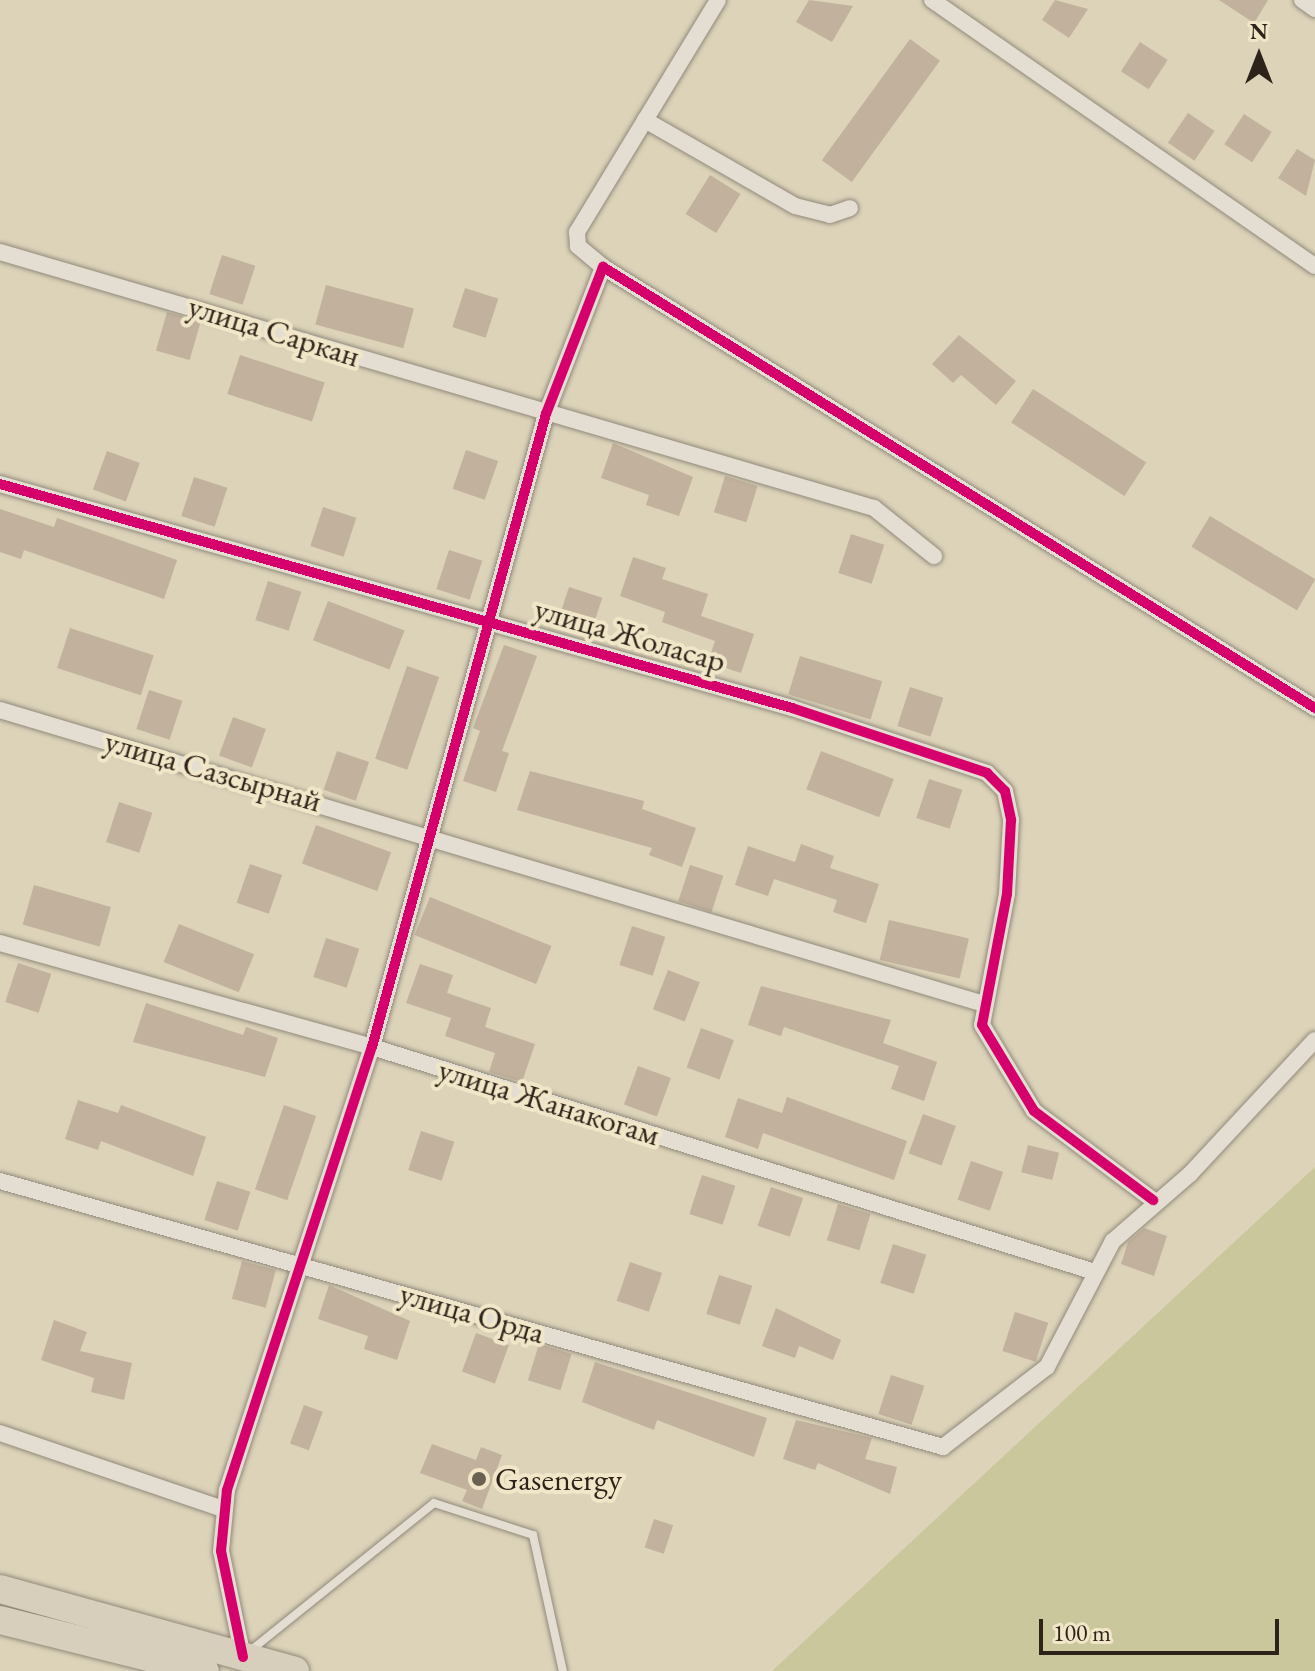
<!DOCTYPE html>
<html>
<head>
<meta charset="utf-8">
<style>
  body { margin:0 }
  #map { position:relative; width:1315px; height:1671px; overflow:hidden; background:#dcd3b9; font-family:"EB Garamond",serif }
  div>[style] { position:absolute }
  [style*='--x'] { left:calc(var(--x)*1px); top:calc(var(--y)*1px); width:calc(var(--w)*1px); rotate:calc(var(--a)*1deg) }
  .green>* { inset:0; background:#cbc79c }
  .building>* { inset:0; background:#c2b19d; transform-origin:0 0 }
  .roads { filter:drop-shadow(0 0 2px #918a7b) drop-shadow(0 0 2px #918a7b) }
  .service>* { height:8px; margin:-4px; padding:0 4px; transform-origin:4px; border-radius:4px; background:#e3ded1 }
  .minor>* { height:16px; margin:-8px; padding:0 8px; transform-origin:8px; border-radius:8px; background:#e3ded1 }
  .trunk>* { height:28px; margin:-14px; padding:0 14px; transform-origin:14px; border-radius:14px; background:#d7cfbc }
  .cycleway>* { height:10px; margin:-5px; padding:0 5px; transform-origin:5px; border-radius:5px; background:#d6006c }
  .dots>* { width:22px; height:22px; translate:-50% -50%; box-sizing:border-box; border:4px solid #f1e7c8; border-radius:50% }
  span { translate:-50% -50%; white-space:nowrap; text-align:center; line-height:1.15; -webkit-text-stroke:8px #f1e7c8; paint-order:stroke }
  .street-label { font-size:32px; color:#2e231a }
  .poi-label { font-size:32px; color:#2e231a }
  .left { translate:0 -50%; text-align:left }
  .north { position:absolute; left:1219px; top:16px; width:80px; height:80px; -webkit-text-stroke:6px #f1e7c8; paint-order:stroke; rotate:0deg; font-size:22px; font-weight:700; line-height:32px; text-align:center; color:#2e231a }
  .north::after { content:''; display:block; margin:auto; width:28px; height:36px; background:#2e231a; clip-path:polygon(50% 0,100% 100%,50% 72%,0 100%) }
  .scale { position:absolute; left:1039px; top:1619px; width:240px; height:36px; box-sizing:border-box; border:4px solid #2e231a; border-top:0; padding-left:10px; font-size:24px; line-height:28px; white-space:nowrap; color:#2e231a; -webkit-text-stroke:6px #f1e7c8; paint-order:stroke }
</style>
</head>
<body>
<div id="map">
  <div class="green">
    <i style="clip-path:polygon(1315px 1167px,1315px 1671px,772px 1671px)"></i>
  </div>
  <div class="building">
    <i style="clip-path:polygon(809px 0,853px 6px,832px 42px,796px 22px)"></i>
    <i style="clip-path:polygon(1055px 0,1088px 9px,1069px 38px,1042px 20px)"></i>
    <i style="clip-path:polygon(1219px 0,1268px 0,1254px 23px)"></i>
    <i style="left:910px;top:39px;width:37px;height:150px;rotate:36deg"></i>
    <i style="left:1140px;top:42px;width:33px;height:35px;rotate:33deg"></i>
    <i style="left:1188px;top:113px;width:32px;height:36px;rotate:34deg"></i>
    <i style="left:1244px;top:114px;width:33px;height:36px;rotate:33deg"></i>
    <i style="clip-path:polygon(1297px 149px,1315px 160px,1306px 196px,1278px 178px)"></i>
    <i style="left:710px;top:175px;width:36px;height:46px;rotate:32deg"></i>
    <i style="left:222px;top:255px;width:35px;height:41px;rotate:18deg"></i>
    <i style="left:326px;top:285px;width:91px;height:41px;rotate:15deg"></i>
    <i style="left:465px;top:288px;width:35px;height:41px;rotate:18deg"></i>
    <i style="left:167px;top:312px;width:35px;height:40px;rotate:16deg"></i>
    <i style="clip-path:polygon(959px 335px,1016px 381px,996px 405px,961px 375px,953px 383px,932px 364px)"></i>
    <i style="left:240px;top:355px;width:89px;height:41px;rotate:18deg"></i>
    <i style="left:1033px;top:389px;width:135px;height:40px;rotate:33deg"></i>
    <i style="clip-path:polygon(613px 443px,693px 477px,679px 516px,646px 505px,649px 495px,601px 478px)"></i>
    <i style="left:466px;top:450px;width:34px;height:41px;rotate:19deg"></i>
    <i style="left:107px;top:451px;width:35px;height:41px;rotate:20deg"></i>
    <i style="left:725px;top:476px;width:34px;height:38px;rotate:17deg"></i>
    <i style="left:194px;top:477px;width:35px;height:41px;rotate:18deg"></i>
    <i style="left:323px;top:507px;width:35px;height:41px;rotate:18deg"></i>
    <i style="clip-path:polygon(0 509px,54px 527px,57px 518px,177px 560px,164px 599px,24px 550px,21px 559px,0 552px)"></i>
    <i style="left:1210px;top:516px;width:123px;height:36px;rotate:31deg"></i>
    <i style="left:851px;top:534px;width:35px;height:41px;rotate:18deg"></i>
    <i style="left:449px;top:550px;width:35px;height:41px;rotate:18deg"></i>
    <i style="clip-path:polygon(633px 557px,666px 568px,662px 579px,708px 594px,701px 616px,754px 634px,741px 673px,708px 662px,715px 641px,662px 622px,665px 612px,620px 596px)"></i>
    <i style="left:268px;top:581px;width:35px;height:41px;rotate:18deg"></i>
    <i style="left:569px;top:587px;width:35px;height:41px;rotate:18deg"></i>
    <i style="left:328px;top:601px;width:82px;height:42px;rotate:21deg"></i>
    <i style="left:70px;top:628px;width:88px;height:42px;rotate:18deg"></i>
    <i style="clip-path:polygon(504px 645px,537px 656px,502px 751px,509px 753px,496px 792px,463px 781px,480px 731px,473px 728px)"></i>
    <i style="left:800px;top:656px;width:86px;height:40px;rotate:17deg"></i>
    <i style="left:407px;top:666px;width:34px;height:98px;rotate:19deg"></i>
    <i style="left:910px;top:687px;width:35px;height:41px;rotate:18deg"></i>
    <i style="left:149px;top:690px;width:35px;height:41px;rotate:18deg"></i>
    <i style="left:233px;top:717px;width:35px;height:41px;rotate:20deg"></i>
    <i style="left:337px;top:751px;width:34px;height:41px;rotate:19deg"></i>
    <i style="left:821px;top:751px;width:78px;height:41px;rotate:21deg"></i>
    <i style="clip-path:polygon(530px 771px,644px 801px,642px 809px,696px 828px,682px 867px,649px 855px,652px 848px,517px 810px)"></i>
    <i style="left:929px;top:779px;width:35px;height:41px;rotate:18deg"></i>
    <i style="left:119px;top:802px;width:35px;height:42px;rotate:18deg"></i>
    <i style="left:316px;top:825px;width:80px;height:41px;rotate:20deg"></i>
    <i style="clip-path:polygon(801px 844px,834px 856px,830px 868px,879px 884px,866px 923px,833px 912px,837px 900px,774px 879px,768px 896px,735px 885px,748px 846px,795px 862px)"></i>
    <i style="left:250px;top:864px;width:34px;height:41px;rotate:19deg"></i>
    <i style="left:690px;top:865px;width:35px;height:38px;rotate:18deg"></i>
    <i style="left:34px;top:885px;width:80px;height:41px;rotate:16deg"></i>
    <i style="left:430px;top:897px;width:131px;height:41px;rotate:22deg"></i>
    <i style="left:889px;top:920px;width:82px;height:41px;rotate:13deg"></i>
    <i style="left:179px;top:924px;width:81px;height:41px;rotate:22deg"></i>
    <i style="left:632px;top:926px;width:35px;height:41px;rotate:18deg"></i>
    <i style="left:326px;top:938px;width:35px;height:41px;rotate:18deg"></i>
    <i style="left:18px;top:963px;width:35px;height:41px;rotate:18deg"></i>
    <i style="clip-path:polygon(420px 964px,453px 975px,447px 993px,491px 1008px,485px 1027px,535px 1044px,522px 1082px,489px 1072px,495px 1053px,445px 1036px,451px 1018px,406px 1003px)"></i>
    <i style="left:668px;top:970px;width:34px;height:42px;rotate:21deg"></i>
    <i style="clip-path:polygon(761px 986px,891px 1020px,883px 1043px,937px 1062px,924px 1101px,891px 1089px,899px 1066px,784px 1027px,781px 1036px,748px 1025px)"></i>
    <i style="clip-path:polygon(146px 1003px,243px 1035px,246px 1027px,278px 1038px,265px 1077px,133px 1042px)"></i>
    <i style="left:701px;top:1028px;width:35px;height:42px;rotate:20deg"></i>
    <i style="left:638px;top:1066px;width:35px;height:41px;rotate:20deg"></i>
    <i style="clip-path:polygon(787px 1097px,907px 1141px,894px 1180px,763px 1133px,758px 1149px,725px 1137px,738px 1098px,782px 1113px)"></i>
    <i style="clip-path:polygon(78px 1100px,118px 1113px,121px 1105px,206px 1137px,193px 1176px,101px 1141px,98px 1150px,65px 1139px)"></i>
    <i style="left:284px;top:1105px;width:34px;height:89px;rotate:19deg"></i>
    <i style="left:923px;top:1114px;width:35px;height:42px;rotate:20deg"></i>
    <i style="left:421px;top:1131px;width:35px;height:41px;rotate:18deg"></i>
    <i style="left:1028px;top:1145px;width:32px;height:28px;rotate:14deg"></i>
    <i style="left:971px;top:1161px;width:34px;height:41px;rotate:19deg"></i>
    <i style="left:702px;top:1175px;width:35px;height:41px;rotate:18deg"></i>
    <i style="left:217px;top:1181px;width:35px;height:41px;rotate:18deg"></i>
    <i style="left:771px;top:1187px;width:34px;height:41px;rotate:19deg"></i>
    <i style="left:838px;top:1204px;width:34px;height:38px;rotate:17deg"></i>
    <i style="clip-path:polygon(1144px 1228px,1167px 1236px,1154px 1276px,1121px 1264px,1128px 1242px)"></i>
    <i style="left:893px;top:1244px;width:35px;height:41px;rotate:18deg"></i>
    <i style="left:242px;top:1261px;width:35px;height:39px;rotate:15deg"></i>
    <i style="left:630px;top:1262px;width:34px;height:41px;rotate:19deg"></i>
    <i style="left:719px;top:1275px;width:35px;height:41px;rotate:18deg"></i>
    <i style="clip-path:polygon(329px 1285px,410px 1321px,397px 1360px,364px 1349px,368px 1336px,318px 1319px)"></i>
    <i style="clip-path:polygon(776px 1308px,841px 1340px,833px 1360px,799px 1346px,795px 1358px,762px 1346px)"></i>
    <i style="left:1015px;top:1312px;width:35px;height:41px;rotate:18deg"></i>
    <i style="clip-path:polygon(54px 1320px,87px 1332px,80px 1351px,132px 1363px,124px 1400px,91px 1392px,94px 1378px,41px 1360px)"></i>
    <i style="left:476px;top:1333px;width:35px;height:41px;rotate:20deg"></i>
    <i style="left:539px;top:1344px;width:34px;height:38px;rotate:17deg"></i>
    <i style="clip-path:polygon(595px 1362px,767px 1418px,754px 1457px,657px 1420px,654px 1430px,582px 1402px)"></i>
    <i style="left:891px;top:1375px;width:35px;height:41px;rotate:18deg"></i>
    <i style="left:304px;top:1405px;width:20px;height:41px;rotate:20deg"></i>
    <i style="clip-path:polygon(796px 1420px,872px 1438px,865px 1459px,897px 1467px,890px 1494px,818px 1463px,815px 1470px,783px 1459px)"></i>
    <i style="clip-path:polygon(432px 1444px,476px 1460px,481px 1447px,502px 1455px,482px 1509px,462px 1501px,467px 1490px,420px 1473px)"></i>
    <i style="left:654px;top:1519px;width:20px;height:30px;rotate:18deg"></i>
  </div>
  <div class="roads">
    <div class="service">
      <i style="--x:250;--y:1651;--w:236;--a:-38.8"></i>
      <i style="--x:434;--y:1503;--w:104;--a:17.9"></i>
      <i style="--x:533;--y:1535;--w:139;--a:77.6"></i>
    </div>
    <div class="minor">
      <i style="--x:932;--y:0;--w:466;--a:34.8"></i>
      <i style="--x:1302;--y:0;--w:16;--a:35"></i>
      <i style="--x:645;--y:120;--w:173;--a:29.8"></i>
      <i style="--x:795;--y:206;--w:36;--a:14"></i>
      <i style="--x:830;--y:215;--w:21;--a:-19"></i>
      <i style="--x:0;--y:252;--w:911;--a:16.33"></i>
      <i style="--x:874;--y:508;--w:77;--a:38.7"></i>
      <i style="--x:603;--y:267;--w:33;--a:-140"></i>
      <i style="--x:578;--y:246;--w:14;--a:-94"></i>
      <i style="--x:577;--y:232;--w:271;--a:-58.7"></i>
      <i style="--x:0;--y:484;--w:823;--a:15.79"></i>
      <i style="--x:792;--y:708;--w:206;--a:18.4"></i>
      <i style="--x:987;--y:773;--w:25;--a:45"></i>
      <i style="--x:1005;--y:791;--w:30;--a:78"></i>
      <i style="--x:1011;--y:820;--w:74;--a:93.1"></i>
      <i style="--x:1007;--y:894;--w:133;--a:100.8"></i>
      <i style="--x:982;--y:1025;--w:100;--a:58.8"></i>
      <i style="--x:1034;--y:1111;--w:149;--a:36.8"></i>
      <i style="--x:0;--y:710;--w:1024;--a:16.63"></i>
      <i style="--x:0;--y:943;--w:386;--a:15.6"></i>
      <i style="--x:372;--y:1047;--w:757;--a:17.29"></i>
      <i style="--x:0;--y:1181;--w:980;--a:15.75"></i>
      <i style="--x:943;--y:1447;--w:131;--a:-37.6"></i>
      <i style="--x:1047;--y:1367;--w:142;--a:-62.4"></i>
      <i style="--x:1113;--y:1241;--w:102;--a:-41"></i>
      <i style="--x:1190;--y:1174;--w:183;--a:-47"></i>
      <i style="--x:0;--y:1433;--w:236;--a:18.8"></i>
      <i style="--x:243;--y:1657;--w:108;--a:-101.7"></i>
      <i style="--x:221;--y:1551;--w:61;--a:-84.4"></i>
      <i style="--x:227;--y:1490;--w:466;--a:-71.9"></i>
      <i style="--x:372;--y:1047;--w:656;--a:-74.63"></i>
      <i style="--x:546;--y:414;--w:158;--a:-68.8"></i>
      <i style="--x:603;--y:267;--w:838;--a:31.77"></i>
    </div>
    <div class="trunk">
      <i style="--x:0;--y:1589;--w:306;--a:15.5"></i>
      <i style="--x:0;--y:1620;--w:211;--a:14"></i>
    </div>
  </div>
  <div class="cycleway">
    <i style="--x:0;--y:484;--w:823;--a:15.79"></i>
    <i style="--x:792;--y:708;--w:206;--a:18.4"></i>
    <i style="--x:987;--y:773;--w:25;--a:45"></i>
    <i style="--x:1005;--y:791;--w:30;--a:78"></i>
    <i style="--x:1011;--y:820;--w:74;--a:93.1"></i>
    <i style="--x:1007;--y:894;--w:133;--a:100.8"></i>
    <i style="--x:982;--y:1025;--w:100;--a:58.8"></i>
    <i style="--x:1034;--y:1111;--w:149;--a:36.8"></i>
    <i style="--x:243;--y:1657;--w:108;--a:-101.7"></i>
    <i style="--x:221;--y:1551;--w:61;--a:-84.4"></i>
    <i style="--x:227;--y:1490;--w:466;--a:-71.9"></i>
    <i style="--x:372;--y:1047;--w:656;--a:-74.63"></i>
    <i style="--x:546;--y:414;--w:158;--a:-68.8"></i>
    <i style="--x:603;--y:267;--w:838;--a:31.77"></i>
  </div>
  <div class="dots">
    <i style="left:479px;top:1479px;background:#6b6152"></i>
  </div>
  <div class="street-label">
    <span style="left:274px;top:331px;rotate:17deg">улица Саркан</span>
    <span style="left:630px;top:635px;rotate:16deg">улица Жоласар</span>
    <span style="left:213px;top:771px;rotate:16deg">улица Сазсырнай</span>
    <span style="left:549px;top:1102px;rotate:17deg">улица Жанакогам</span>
    <span style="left:472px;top:1313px;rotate:16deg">улица Орда</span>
  </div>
  <div class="poi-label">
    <span class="left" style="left:495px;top:1479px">Gasenergy</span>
  </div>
  <div class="north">N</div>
  <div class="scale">100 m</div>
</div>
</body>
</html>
